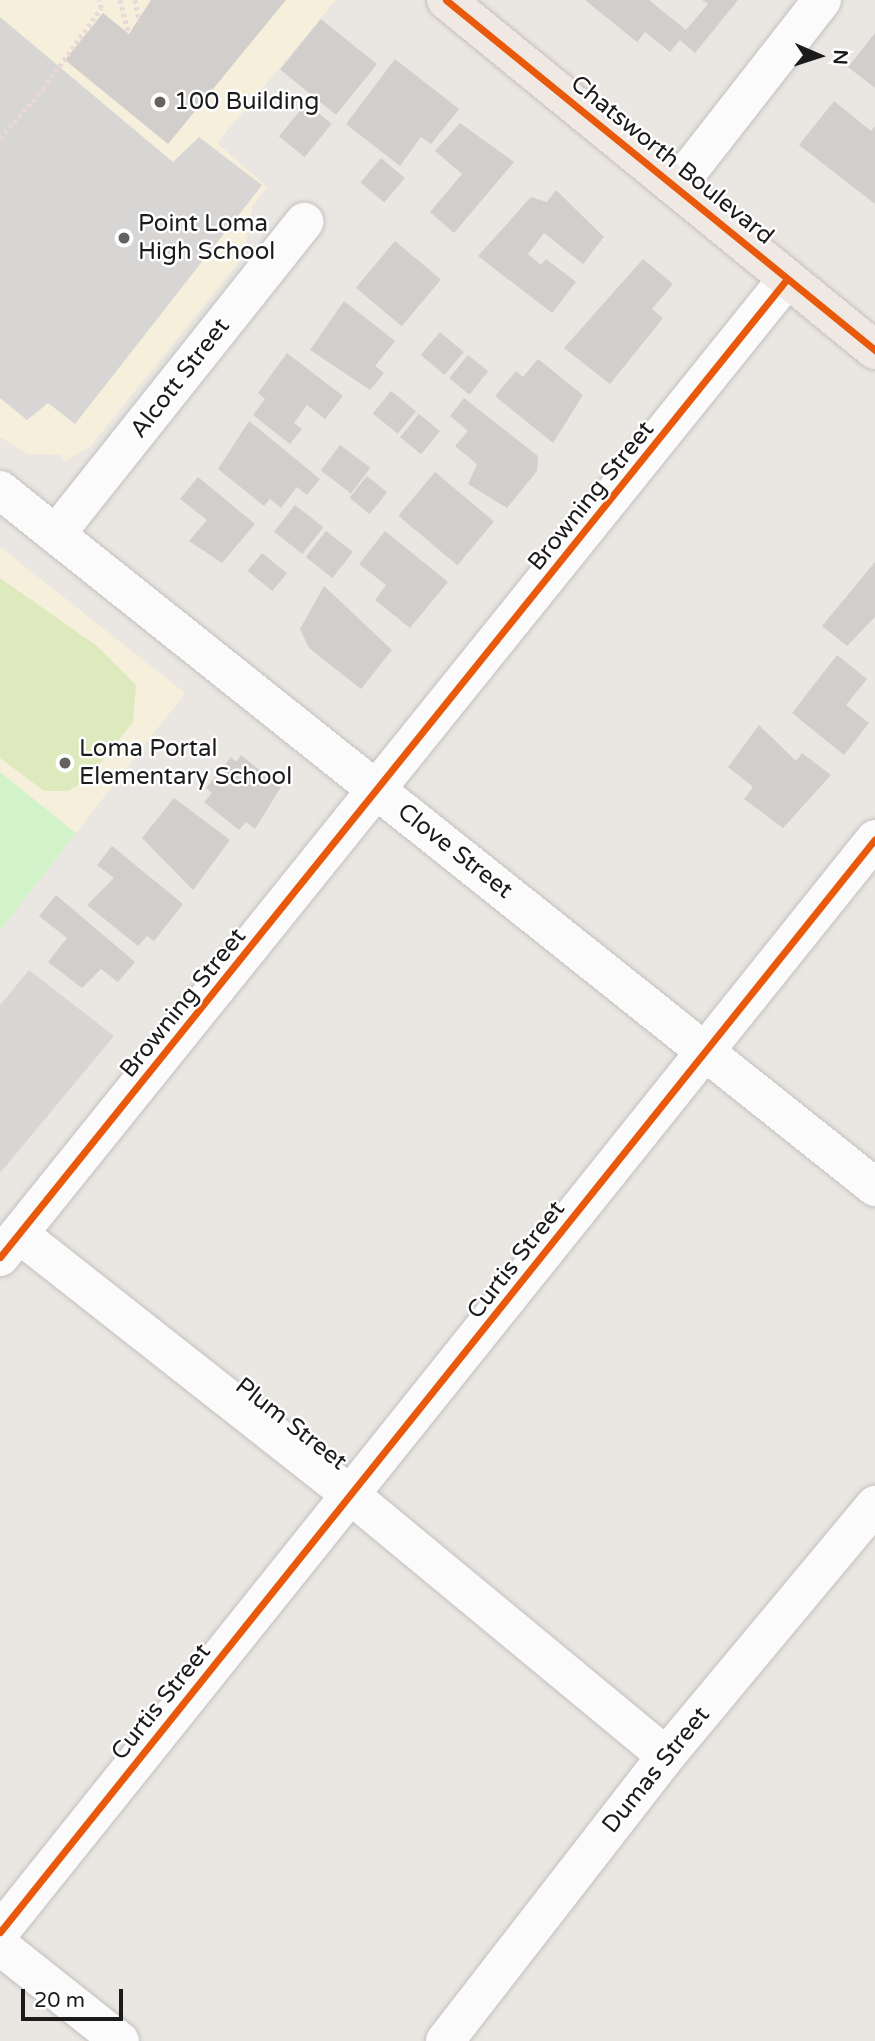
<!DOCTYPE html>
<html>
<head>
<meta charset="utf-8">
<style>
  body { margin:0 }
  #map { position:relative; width:875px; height:2041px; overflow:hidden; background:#eae6e2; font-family:"Varela Round",sans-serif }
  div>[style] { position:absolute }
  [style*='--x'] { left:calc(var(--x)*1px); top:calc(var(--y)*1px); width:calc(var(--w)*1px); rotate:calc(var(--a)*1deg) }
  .education>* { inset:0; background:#f6efdc }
  .religious>* { inset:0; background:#d8d6d4 }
  .grass>* { inset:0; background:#deeabe }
  .park>* { inset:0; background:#d2f3ca }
  .building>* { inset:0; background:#d2cecb; transform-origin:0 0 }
  .path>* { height:4.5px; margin-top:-2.25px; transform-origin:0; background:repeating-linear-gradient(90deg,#ead7d8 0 3.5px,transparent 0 7px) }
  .roads { filter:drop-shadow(0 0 2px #c2c1bf) drop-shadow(0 0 2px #c2c1bf) }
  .minor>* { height:38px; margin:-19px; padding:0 19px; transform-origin:19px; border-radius:19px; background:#fcfbfb }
  .major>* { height:38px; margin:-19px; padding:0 19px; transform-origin:19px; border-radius:19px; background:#f0e8e2 }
  .cycleway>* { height:7px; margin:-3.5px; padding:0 3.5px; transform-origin:3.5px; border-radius:3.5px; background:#e8590c }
  .dots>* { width:19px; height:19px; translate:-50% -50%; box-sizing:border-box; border:4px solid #fff; border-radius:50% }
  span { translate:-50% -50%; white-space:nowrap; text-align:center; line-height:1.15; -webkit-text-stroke:5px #fff; paint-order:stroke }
  .poi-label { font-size:24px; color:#1b1b1b }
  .left { translate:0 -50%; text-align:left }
  .street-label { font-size:24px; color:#1b1b1b }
  .north { position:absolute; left:784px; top:21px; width:70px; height:70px; -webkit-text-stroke:5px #fff; paint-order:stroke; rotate:93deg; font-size:19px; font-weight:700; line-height:28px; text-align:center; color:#1b1b1b }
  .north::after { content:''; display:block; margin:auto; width:24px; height:32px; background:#1b1b1b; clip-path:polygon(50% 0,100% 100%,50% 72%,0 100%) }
  .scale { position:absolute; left:21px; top:1989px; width:102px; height:32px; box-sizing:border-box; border:4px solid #1b1b1b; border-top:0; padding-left:9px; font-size:21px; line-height:24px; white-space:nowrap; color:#1b1b1b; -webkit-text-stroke:5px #fff; paint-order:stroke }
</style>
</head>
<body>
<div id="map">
  <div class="education">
    <i style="clip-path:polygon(0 0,336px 0,217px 143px,267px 187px,253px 205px,243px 257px,90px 447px,63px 462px,61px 455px,28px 454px,0 437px)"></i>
    <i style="clip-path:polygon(0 547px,185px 693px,0 931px)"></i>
  </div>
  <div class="religious">
    <i style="clip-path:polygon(0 17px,173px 162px,199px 137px,262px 185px,75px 424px,48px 403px,27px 420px,0 398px)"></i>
    <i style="clip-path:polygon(29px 970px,114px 1036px,0 1173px,0 1005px)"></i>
  </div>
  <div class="grass">
    <i style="clip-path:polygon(0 578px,97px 646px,136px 685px,133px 722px,85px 782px,68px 791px,44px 791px,0 758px)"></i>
  </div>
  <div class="park">
    <i style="clip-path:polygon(0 772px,76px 833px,0 931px)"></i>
  </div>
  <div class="building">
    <i style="clip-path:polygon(151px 0,286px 0,168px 144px,65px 60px,103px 13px,129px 34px)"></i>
    <i style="clip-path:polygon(585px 0,649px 0,686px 30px,708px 4px,702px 0,738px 0,695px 53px,680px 40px,670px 52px,645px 32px,637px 42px)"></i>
    <i style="left:321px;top:19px;width:72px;height:65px;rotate:39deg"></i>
    <i style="clip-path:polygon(875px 33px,875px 88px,848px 67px)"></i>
    <i style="clip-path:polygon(395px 59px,459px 109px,431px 144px,421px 137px,400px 166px,346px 124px)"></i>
    <i style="clip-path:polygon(834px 101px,871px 131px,875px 126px,875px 204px,799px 145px)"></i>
    <i style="left:306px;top:103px;width:33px;height:43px;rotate:39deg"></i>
    <i style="clip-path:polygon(460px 123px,514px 162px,454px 233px,430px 212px,462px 174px,435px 151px)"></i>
    <i style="left:381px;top:158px;width:31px;height:32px;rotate:40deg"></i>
    <i style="clip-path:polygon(556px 190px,604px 237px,583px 264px,544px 233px,528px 254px,541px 265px,546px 259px,576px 282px,552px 313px,478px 256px,531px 197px,547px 202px)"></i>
    <i style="left:395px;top:241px;width:60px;height:61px;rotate:40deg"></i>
    <i style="clip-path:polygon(643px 259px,673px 284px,652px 309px,663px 318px,610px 384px,564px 348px)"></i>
    <i style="clip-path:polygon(344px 301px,395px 341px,375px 366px,384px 373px,370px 390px,310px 350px)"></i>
    <i style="left:440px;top:332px;width:31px;height:30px;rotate:40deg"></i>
    <i style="clip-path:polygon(287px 353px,343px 396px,325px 419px,307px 405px,294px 423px,302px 429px,290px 444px,253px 415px,265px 399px,258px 393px)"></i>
    <i style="left:468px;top:355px;width:26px;height:30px;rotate:39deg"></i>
    <i style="clip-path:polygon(538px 359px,583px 395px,553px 443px,495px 396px,516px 371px,523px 377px)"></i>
    <i style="left:391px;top:391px;width:32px;height:29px;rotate:39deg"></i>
    <i style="clip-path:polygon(464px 398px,538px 456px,537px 471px,507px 508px,468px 484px,477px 464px,455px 446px,468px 431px,450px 416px)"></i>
    <i style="left:419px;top:414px;width:27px;height:30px;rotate:39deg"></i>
    <i style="clip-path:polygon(249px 421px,320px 479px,307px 495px,297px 487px,281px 508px,270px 499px,264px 506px,218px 469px)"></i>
    <i style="left:340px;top:445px;width:38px;height:32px;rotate:37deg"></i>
    <i style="left:435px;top:472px;width:77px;height:57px;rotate:40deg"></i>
    <i style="left:367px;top:476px;width:26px;height:28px;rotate:39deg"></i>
    <i style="clip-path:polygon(198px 477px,255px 524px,222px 563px,189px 541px,207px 520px,180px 499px)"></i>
    <i style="left:295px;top:505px;width:36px;height:34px;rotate:38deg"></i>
    <i style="left:326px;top:531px;width:34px;height:33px;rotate:38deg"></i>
    <i style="clip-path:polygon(385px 531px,448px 582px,410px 628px,375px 600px,386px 585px,359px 564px)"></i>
    <i style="left:262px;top:553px;width:32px;height:23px;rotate:39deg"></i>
    <i style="clip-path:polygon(875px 562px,875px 617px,847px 646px,822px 626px)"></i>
    <i style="clip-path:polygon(324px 586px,392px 650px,361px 689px,309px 648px,300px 629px)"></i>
    <i style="clip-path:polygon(837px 655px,867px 679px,846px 705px,869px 723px,844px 755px,792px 713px)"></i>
    <i style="clip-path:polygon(759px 725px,796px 761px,802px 753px,831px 775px,783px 828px,744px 799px,753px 787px,728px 767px)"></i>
    <i style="clip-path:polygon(241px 755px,281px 787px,255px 829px,246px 822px,239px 830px,204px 802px,212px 793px,206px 788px,231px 757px,236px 762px)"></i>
    <i style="clip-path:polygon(174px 798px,230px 840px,193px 890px,142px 838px)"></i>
    <i style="clip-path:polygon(112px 846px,183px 904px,154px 941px,147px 936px,138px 946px,87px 905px,114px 878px,97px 865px)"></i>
    <i style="clip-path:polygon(56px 895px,135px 962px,118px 982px,101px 969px,82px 988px,48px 962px,67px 938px,39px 916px)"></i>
  </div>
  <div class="path">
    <i style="--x:120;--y:0;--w:35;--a:75"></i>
    <i style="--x:135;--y:0;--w:22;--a:77"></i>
    <i style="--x:0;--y:138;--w:65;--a:-48.7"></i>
    <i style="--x:43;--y:89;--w:100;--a:-54.4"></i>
    <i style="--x:101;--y:8;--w:8;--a:-104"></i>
  </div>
  <div class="roads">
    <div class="minor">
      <i style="--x:676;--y:187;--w:237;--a:-52"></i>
      <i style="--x:0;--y:490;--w:1119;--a:38.54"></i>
      <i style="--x:56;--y:534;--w:399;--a:-51.5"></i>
      <i style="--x:19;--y:1234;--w:425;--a:38.2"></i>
      <i style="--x:353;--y:1497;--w:406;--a:39.6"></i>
      <i style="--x:0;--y:1257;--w:1255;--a:-51.18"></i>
      <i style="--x:0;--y:1932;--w:1400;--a:-51.32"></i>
      <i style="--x:0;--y:1946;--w:153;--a:38.4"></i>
      <i style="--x:445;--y:2041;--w:361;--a:-52.2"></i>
      <i style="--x:666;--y:1756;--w:327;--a:-50.2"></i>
    </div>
    <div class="major">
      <i style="--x:446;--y:0;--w:554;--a:39.21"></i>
    </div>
  </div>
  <div class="cycleway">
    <i style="--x:446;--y:0;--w:554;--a:39.21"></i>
    <i style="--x:0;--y:1257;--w:1255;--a:-51.18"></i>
    <i style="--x:0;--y:1932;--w:1400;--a:-51.32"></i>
  </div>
  <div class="dots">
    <i style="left:160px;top:102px;background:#636261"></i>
    <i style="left:124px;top:238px;background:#636261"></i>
    <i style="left:65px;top:763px;background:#636261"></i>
  </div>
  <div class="poi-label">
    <span class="left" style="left:174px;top:102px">100 Building</span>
    <span class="left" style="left:138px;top:238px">Point Loma<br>High School</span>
    <span class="left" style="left:79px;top:763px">Loma Portal<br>Elementary School</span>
  </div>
  <div class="street-label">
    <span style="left:672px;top:160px;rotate:39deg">Chatsworth Boulevard</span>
    <span style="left:180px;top:378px;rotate:-52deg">Alcott Street</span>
    <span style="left:591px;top:496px;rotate:-51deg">Browning Street</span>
    <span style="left:455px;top:851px;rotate:38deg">Clove Street</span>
    <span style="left:183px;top:1003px;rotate:-51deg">Browning Street</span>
    <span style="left:516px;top:1260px;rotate:-52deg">Curtis Street</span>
    <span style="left:291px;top:1424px;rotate:38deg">Plum Street</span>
    <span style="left:161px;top:1702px;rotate:-51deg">Curtis Street</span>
    <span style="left:656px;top:1770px;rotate:-51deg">Dumas Street</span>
  </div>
  <div class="north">N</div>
  <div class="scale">20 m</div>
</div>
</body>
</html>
